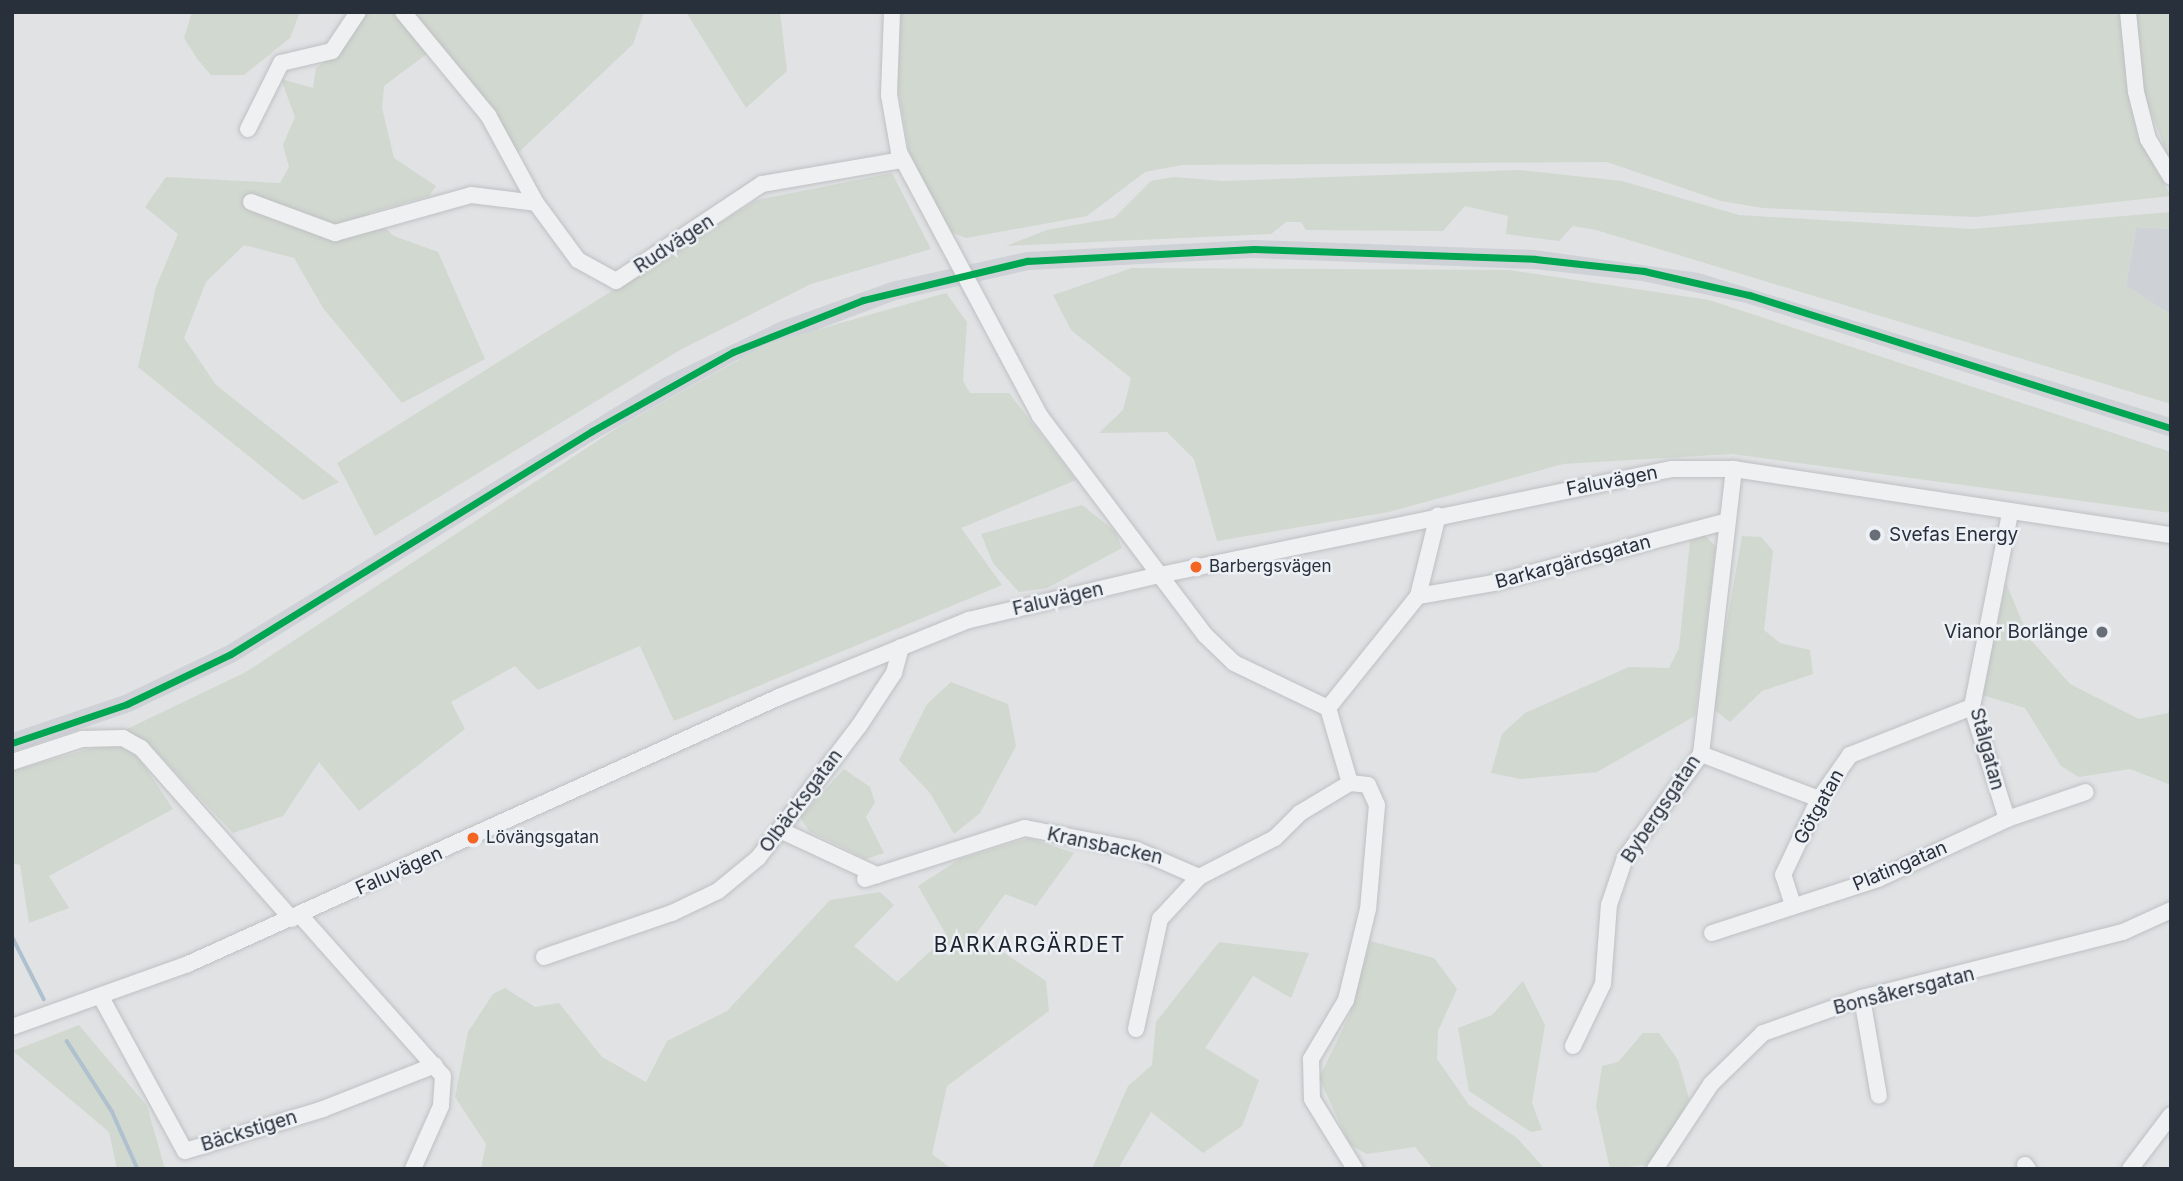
<!DOCTYPE html>
<html>
<head>
<meta charset="utf-8">
<style>
  body { margin:0 }
  #map { position:relative; width:2183px; height:1181px; overflow:hidden; background:#e0e2e4; font-family:Inter,sans-serif }
  div>[style] { position:absolute }
  [style*='--x'] { left:calc(var(--x)*1px); top:calc(var(--y)*1px); width:calc(var(--w)*1px); rotate:calc(var(--a)*1deg) }
  .built>* { inset:0; background:#ced2d7 }
  .green>* { inset:0; background:#d1d8d0 }
  .stream>* { height:3.5px; margin:-1.75px; padding:0 1.75px; transform-origin:1.75px; border-radius:1.75px; background:#afc0ce }
  .roads { filter:drop-shadow(0 0 2px #bec0c2) drop-shadow(0 0 2px #bec0c2) }
  .minor>* { height:16px; margin:-8px; padding:0 8px; transform-origin:8px; border-radius:8px; background:#eff0f1 }
  .rail-1>* { height:7px; margin:-3.5px; padding:0 3.5px; transform-origin:3.5px; border-radius:3.5px; background:#00a651 }
  .dots>* { width:19px; height:19px; translate:-50% -50%; box-sizing:border-box; border:4px solid #edf0f4; border-radius:50% }
  span { translate:-50% -50%; white-space:nowrap; text-align:center; line-height:1.15; -webkit-text-stroke:5px #edf0f4; paint-order:stroke }
  .bus-label { font-size:17px; color:#28303c }
  .left { translate:0 -50%; text-align:left }
  .street-label { font-size:19px; color:#28303c }
  .poi-label { font-size:19px; color:#28303c }
  .right { translate:-100% -50%; text-align:right }
  .neighbourhood-label { font-size:21px; color:#1a222d; letter-spacing:2px }
  .frame { position:absolute; inset:0; border:14px solid #28303c; pointer-events:none }
</style>
</head>
<body>
<div id="map">
  <div class="built">
    <i style="clip-path:polygon(2136px 227px,2171px 229px,2171px 315px,2126px 286px)"></i>
    <i style="clip-path:polygon(1254px 240px,1535px 250px,1699px 273px,2171px 418px,2171px 437px,1746px 303px,1642px 281px,1534px 269px,1254px 258px,1029px 270px,896px 300px,737px 360px,596px 439px,235px 662px,130px 712px,12px 752px,12px 733px,124px 695px,226px 646px,663px 378px,779px 322px,891px 282px,1026px 252px)"></i>
  </div>
  <div class="green">
    <i style="clip-path:polygon(192px 12px,300px 12px,290px 38px,244px 75px,211px 75px,198px 60px,184px 38px)"></i>
    <i style="clip-path:polygon(363px 12px,395px 12px,428px 53px,384px 86px,382px 108px,394px 158px,436px 186px,429px 196px,369px 213px,394px 236px,438px 252px,485px 359px,402px 403px,323px 308px,294px 258px,244px 245px,206px 282px,184px 338px,216px 385px,339px 482px,303px 500px,138px 367px,156px 287px,178px 234px,145px 207px,166px 177px,280px 183px,289px 167px,283px 145px,295px 117px,281px 79px,313px 88px,316px 68px,340px 50px)"></i>
    <i style="clip-path:polygon(405px 12px,644px 12px,633px 44px,518px 153px)"></i>
    <i style="clip-path:polygon(686px 12px,780px 12px,787px 71px,746px 108px)"></i>
    <i style="clip-path:polygon(900px 12px,2122px 12px,2137px 135px,2171px 196px,1977px 217px,1763px 208px,1721px 201px,1607px 162px,1182px 165px,1145px 172px,1087px 216px,966px 238px,941px 228px,909px 151px,896px 76px)"></i>
    <i style="clip-path:polygon(2135px 12px,2171px 12px,2171px 164px,2142px 90px)"></i>
    <i style="clip-path:polygon(1519px 170px,1622px 181px,1739px 215px,1972px 229px,2171px 212px,2171px 229px,2136px 227px,2126px 286px,2171px 315px,2171px 404px,1596px 230px,1573px 226px,1559px 241px,1506px 234px,1508px 216px,1465px 206px,1443px 231px,1306px 230px,1301px 222px,1286px 222px,1271px 234px,1006px 246px,1047px 230px,1114px 218px,1151px 181px,1174px 177px,1222px 181px)"></i>
    <i style="clip-path:polygon(892px 173px,931px 249px,811px 284px,680px 350px,375px 536px,337px 463px,757px 200px)"></i>
    <i style="clip-path:polygon(1132px 268px,1509px 270px,1709px 300px,2171px 452px,2171px 513px,1732px 454px,1563px 464px,1389px 512px,1217px 541px,1194px 459px,1167px 432px,1099px 433px,1123px 410px,1131px 378px,1071px 330px,1053px 295px)"></i>
    <i style="clip-path:polygon(946px 293px,967px 322px,963px 381px,970px 393px,1009px 393px,1076px 480px,961px 528px,1002px 585px,674px 721px,640px 646px,538px 690px,515px 666px,451px 702px,465px 729px,359px 811px,319px 762px,283px 816px,233px 833px,149px 744px,125px 730px,246px 672px,620px 426px,767px 344px)"></i>
    <i style="clip-path:polygon(1082px 505px,1115px 531px,1122px 548px,1047px 588px,1019px 592px,993px 563px,981px 534px)"></i>
    <i style="clip-path:polygon(1705px 535px,1716px 547px,1695px 716px,1597px 772px,1521px 779px,1491px 773px,1502px 734px,1525px 713px,1629px 667px,1669px 668px,1679px 648px,1690px 541px)"></i>
    <i style="clip-path:polygon(1742px 536px,1761px 537px,1773px 551px,1764px 630px,1780px 643px,1810px 650px,1813px 674px,1762px 691px,1730px 722px,1712px 708px)"></i>
    <i style="clip-path:polygon(2006px 583px,2029px 638px,2070px 684px,2139px 719px,2168px 713px,2171px 702px,2171px 785px,2130px 769px,2079px 777px,2061px 766px,2025px 708px,1982px 695px)"></i>
    <i style="clip-path:polygon(951px 682px,1008px 704px,1016px 746px,980px 813px,954px 834px,930px 793px,899px 760px,927px 704px)"></i>
    <i style="clip-path:polygon(113px 742px,139px 758px,173px 809px,49px 876px,69px 908px,29px 923px,20px 865px,12px 863px,12px 771px)"></i>
    <i style="clip-path:polygon(844px 769px,870px 787px,875px 802px,866px 817px,884px 853px,866px 859px,809px 831px,800px 817px)"></i>
    <i style="clip-path:polygon(1029px 838px,1074px 853px,1036px 906px,1005px 894px,976px 934px,1046px 981px,1049px 1011px,947px 1086px,932px 1154px,952px 1169px,481px 1169px,486px 1144px,455px 1097px,468px 1032px,493px 994px,505px 988px,535px 1007px,559px 1003px,602px 1057px,646px 1082px,667px 1041px,727px 1011px,830px 900px,880px 892px,894px 905px,854px 946px,897px 982px,947px 936px,918px 886px,960px 859px)"></i>
    <i style="clip-path:polygon(1370px 941px,1434px 958px,1457px 989px,1438px 1031px,1437px 1059px,1469px 1105px,1517px 1138px,1545px 1169px,1433px 1169px,1415px 1147px,1367px 1154px,1350px 1145px,1319px 1078px,1349px 1016px)"></i>
    <i style="clip-path:polygon(1219px 942px,1309px 953px,1291px 998px,1253px 976px,1205px 1048px,1259px 1080px,1242px 1126px,1203px 1153px,1151px 1112px,1118px 1169px,1092px 1169px,1128px 1086px,1152px 1065px,1156px 1022px)"></i>
    <i style="clip-path:polygon(1523px 981px,1545px 1025px,1532px 1103px,1542px 1130px,1531px 1132px,1469px 1091px,1458px 1028px,1492px 1015px)"></i>
    <i style="clip-path:polygon(79px 1025px,147px 1106px,165px 1169px,117px 1169px,109px 1132px,13px 1051px)"></i>
    <i style="clip-path:polygon(1643px 1033px,1659px 1033px,1678px 1060px,1689px 1099px,1665px 1147px,1646px 1165px,1610px 1169px,1596px 1106px,1602px 1066px,1618px 1062px)"></i>
  </div>
  <div class="stream">
    <i style="--x:12;--y:936;--w:71;--a:63.1"></i>
    <i style="--x:67;--y:1041;--w:83;--a:57.3"></i>
    <i style="--x:112;--y:1111;--w:64;--a:65.9"></i>
  </div>
  <div class="roads">
    <div class="minor">
      <i style="--x:403;--y:12;--w:134;--a:50.5"></i>
      <i style="--x:488;--y:115;--w:100;--a:61.4"></i>
      <i style="--x:536;--y:203;--w:71;--a:53.6"></i>
      <i style="--x:578;--y:260;--w:43;--a:28.9"></i>
      <i style="--x:616;--y:281;--w:175;--a:-33.6"></i>
      <i style="--x:762;--y:184;--w:142;--a:-9.7"></i>
      <i style="--x:892;--y:12;--w:83;--a:92.1"></i>
      <i style="--x:889;--y:95;--w:58;--a:80"></i>
      <i style="--x:899;--y:152;--w:299;--a:61.9"></i>
      <i style="--x:1040;--y:416;--w:274;--a:53"></i>
      <i style="--x:1205;--y:635;--w:40;--a:44"></i>
      <i style="--x:1234;--y:663;--w:104;--a:25.6"></i>
      <i style="--x:1328;--y:708;--w:78;--a:73.7"></i>
      <i style="--x:1350;--y:783;--w:18;--a:6"></i>
      <i style="--x:1368;--y:785;--w:22;--a:66"></i>
      <i style="--x:1377;--y:805;--w:104;--a:94.9"></i>
      <i style="--x:1368;--y:909;--w:94;--a:103.6"></i>
      <i style="--x:1346;--y:1000;--w:69;--a:120.7"></i>
      <i style="--x:1311;--y:1059;--w:40;--a:88.6"></i>
      <i style="--x:1312;--y:1099;--w:82;--a:58.4"></i>
      <i style="--x:2128;--y:12;--w:80;--a:84.3"></i>
      <i style="--x:2136;--y:92;--w:49;--a:75.7"></i>
      <i style="--x:2148;--y:139;--w:44;--a:58.8"></i>
      <i style="--x:248;--y:129;--w:74;--a:-63.4"></i>
      <i style="--x:281;--y:63;--w:52;--a:-13.2"></i>
      <i style="--x:332;--y:51;--w:47;--a:-56.3"></i>
      <i style="--x:251;--y:202;--w:90;--a:20.3"></i>
      <i style="--x:335;--y:233;--w:141;--a:-15.6"></i>
      <i style="--x:471;--y:195;--w:65;--a:7"></i>
      <i style="--x:1418;--y:596;--w:76;--a:-9.8"></i>
      <i style="--x:1493;--y:583;--w:242;--a:-14.8"></i>
      <i style="--x:1328;--y:708;--w:144;--a:-51.2"></i>
      <i style="--x:1418;--y:596;--w:83;--a:-76.1"></i>
      <i style="--x:1701;--y:754;--w:126;--a:20.9"></i>
      <i style="--x:12;--y:762;--w:74;--a:-18.2"></i>
      <i style="--x:82;--y:739;--w:41;--a:-1.4"></i>
      <i style="--x:123;--y:738;--w:21;--a:29"></i>
      <i style="--x:141;--y:748;--w:228;--a:48.6"></i>
      <i style="--x:2007;--y:819;--w:117;--a:-107.4"></i>
      <i style="--x:1972;--y:707;--w:197;--a:-78.9"></i>
      <i style="--x:782;--y:831;--w:105;--a:24.9"></i>
      <i style="--x:865;--y:879;--w:168;--a:-17.7"></i>
      <i style="--x:1025;--y:828;--w:114;--a:11.1"></i>
      <i style="--x:1137;--y:850;--w:68;--a:23.5"></i>
      <i style="--x:1199;--y:877;--w:85;--a:-27.2"></i>
      <i style="--x:1275;--y:838;--w:35;--a:-45"></i>
      <i style="--x:1300;--y:813;--w:58;--a:-31"></i>
      <i style="--x:1793;--y:905;--w:32;--a:-108"></i>
      <i style="--x:1783;--y:875;--w:84;--a:-64.7"></i>
      <i style="--x:1819;--y:799;--w:54;--a:-54.8"></i>
      <i style="--x:1850;--y:755;--w:131;--a:-21.5"></i>
      <i style="--x:300;--y:915;--w:215;--a:48.4"></i>
      <i style="--x:443;--y:1076;--w:30;--a:94"></i>
      <i style="--x:441;--y:1106;--w:69;--a:114"></i>
      <i style="--x:1712;--y:933;--w:175;--a:-18"></i>
      <i style="--x:1878;--y:879;--w:142;--a:-24.9"></i>
      <i style="--x:2007;--y:819;--w:83;--a:-18.9"></i>
      <i style="--x:544;--y:957;--w:135;--a:-19"></i>
      <i style="--x:672;--y:913;--w:51;--a:-25.6"></i>
      <i style="--x:718;--y:891;--w:52;--a:-39.5"></i>
      <i style="--x:758;--y:858;--w:166;--a:-52.6"></i>
      <i style="--x:859;--y:726;--w:64;--a:-56.6"></i>
      <i style="--x:894;--y:673;--w:27;--a:-75"></i>
      <i style="--x:1862;--y:998;--w:99;--a:80.2"></i>
      <i style="--x:102;--y:999;--w:173;--a:61.4"></i>
      <i style="--x:185;--y:1151;--w:144;--a:-16.9"></i>
      <i style="--x:323;--y:1109;--w:120;--a:-21.4"></i>
      <i style="--x:12;--y:1027;--w:187;--a:-19.7"></i>
      <i style="--x:188;--y:964;--w:649;--a:-24.31"></i>
      <i style="--x:779;--y:697;--w:205;--a:-22.1"></i>
      <i style="--x:969;--y:620;--w:196;--a:-13.3"></i>
      <i style="--x:1160;--y:575;--w:523;--a:-11.7"></i>
      <i style="--x:1672;--y:469;--w:62;--a:0"></i>
      <i style="--x:1734;--y:469;--w:442;--a:8.6"></i>
      <i style="--x:1136;--y:1029;--w:113;--a:-77.7"></i>
      <i style="--x:1160;--y:919;--w:57;--a:-47.1"></i>
      <i style="--x:1573;--y:1046;--w:69;--a:-64.2"></i>
      <i style="--x:1603;--y:984;--w:79;--a:-85.7"></i>
      <i style="--x:1609;--y:905;--w:50;--a:-71.2"></i>
      <i style="--x:1625;--y:858;--w:129;--a:-53.8"></i>
      <i style="--x:1701;--y:754;--w:287;--a:-83.4"></i>
      <i style="--x:2025;--y:1165;--w:5;--a:53"></i>
      <i style="--x:1655;--y:1169;--w:102;--a:-56.6"></i>
      <i style="--x:1711;--y:1084;--w:73;--a:-44.4"></i>
      <i style="--x:1763;--y:1033;--w:105;--a:-19.5"></i>
      <i style="--x:1862;--y:998;--w:269;--a:-14.2"></i>
      <i style="--x:2123;--y:932;--w:53;--a:-24.6"></i>
      <i style="--x:2130;--y:1169;--w:68;--a:-52.8"></i>
    </div>
  </div>
  <div class="rail-1">
    <i style="--x:12;--y:743;--w:121;--a:-18.7"></i>
    <i style="--x:127;--y:704;--w:115;--a:-25.7"></i>
    <i style="--x:231;--y:654;--w:424;--a:-31.7"></i>
    <i style="--x:592;--y:431;--w:162;--a:-29.3"></i>
    <i style="--x:733;--y:352;--w:140;--a:-21.8"></i>
    <i style="--x:863;--y:300;--w:169;--a:-13.4"></i>
    <i style="--x:1027;--y:261;--w:227;--a:-3"></i>
    <i style="--x:1254;--y:249;--w:281;--a:2"></i>
    <i style="--x:1535;--y:259;--w:110;--a:6.3"></i>
    <i style="--x:1644;--y:271;--w:108;--a:12.9"></i>
    <i style="--x:1749;--y:295;--w:442;--a:17.5"></i>
  </div>
  <div class="dots">
    <i style="left:1875px;top:535px;background:#686e77"></i>
    <i style="left:1196px;top:567px;background:#f26522"></i>
    <i style="left:2102px;top:632px;background:#686e77"></i>
    <i style="left:473px;top:838px;background:#f26522"></i>
  </div>
  <div class="bus-label">
    <span class="left" style="left:1209px;top:567px">Barbergsvägen</span>
    <span class="left" style="left:486px;top:838px">Lövängsgatan</span>
  </div>
  <div class="street-label">
    <span style="left:674px;top:244px;rotate:-33deg">Rudvägen</span>
    <span style="left:1612px;top:481px;rotate:-11deg">Faluvägen</span>
    <span style="left:1573px;top:562px;rotate:-15deg">Barkargärdsgatan</span>
    <span style="left:1058px;top:599px;rotate:-13deg">Faluvägen</span>
    <span style="left:1987px;top:749px;rotate:75deg">Stålgatan</span>
    <span style="left:801px;top:801px;rotate:-53deg">Olbäcksgatan</span>
    <span style="left:1819px;top:807px;rotate:-61deg">Götgatan</span>
    <span style="left:1661px;top:809px;rotate:-56deg">Bybergsgatan</span>
    <span style="left:1105px;top:846px;rotate:12deg">Kransbacken</span>
    <span style="left:1900px;top:866px;rotate:-23deg">Platingatan</span>
    <span style="left:399px;top:871px;rotate:-24deg">Faluvägen</span>
    <span style="left:1904px;top:991px;rotate:-14deg">Bonsåkersgatan</span>
    <span style="left:249px;top:1131px;rotate:-17deg">Bäckstigen</span>
  </div>
  <div class="poi-label">
    <span class="left" style="left:1889px;top:535px">Svefas Energy</span>
    <span class="right" style="left:2088px;top:632px">Vianor Borlänge</span>
  </div>
  <div class="neighbourhood-label">
    <span style="left:1030px;top:945px">BARKARGÄRDET</span>
  </div>
  <div class="frame"></div>
</div>
</body>
</html>
